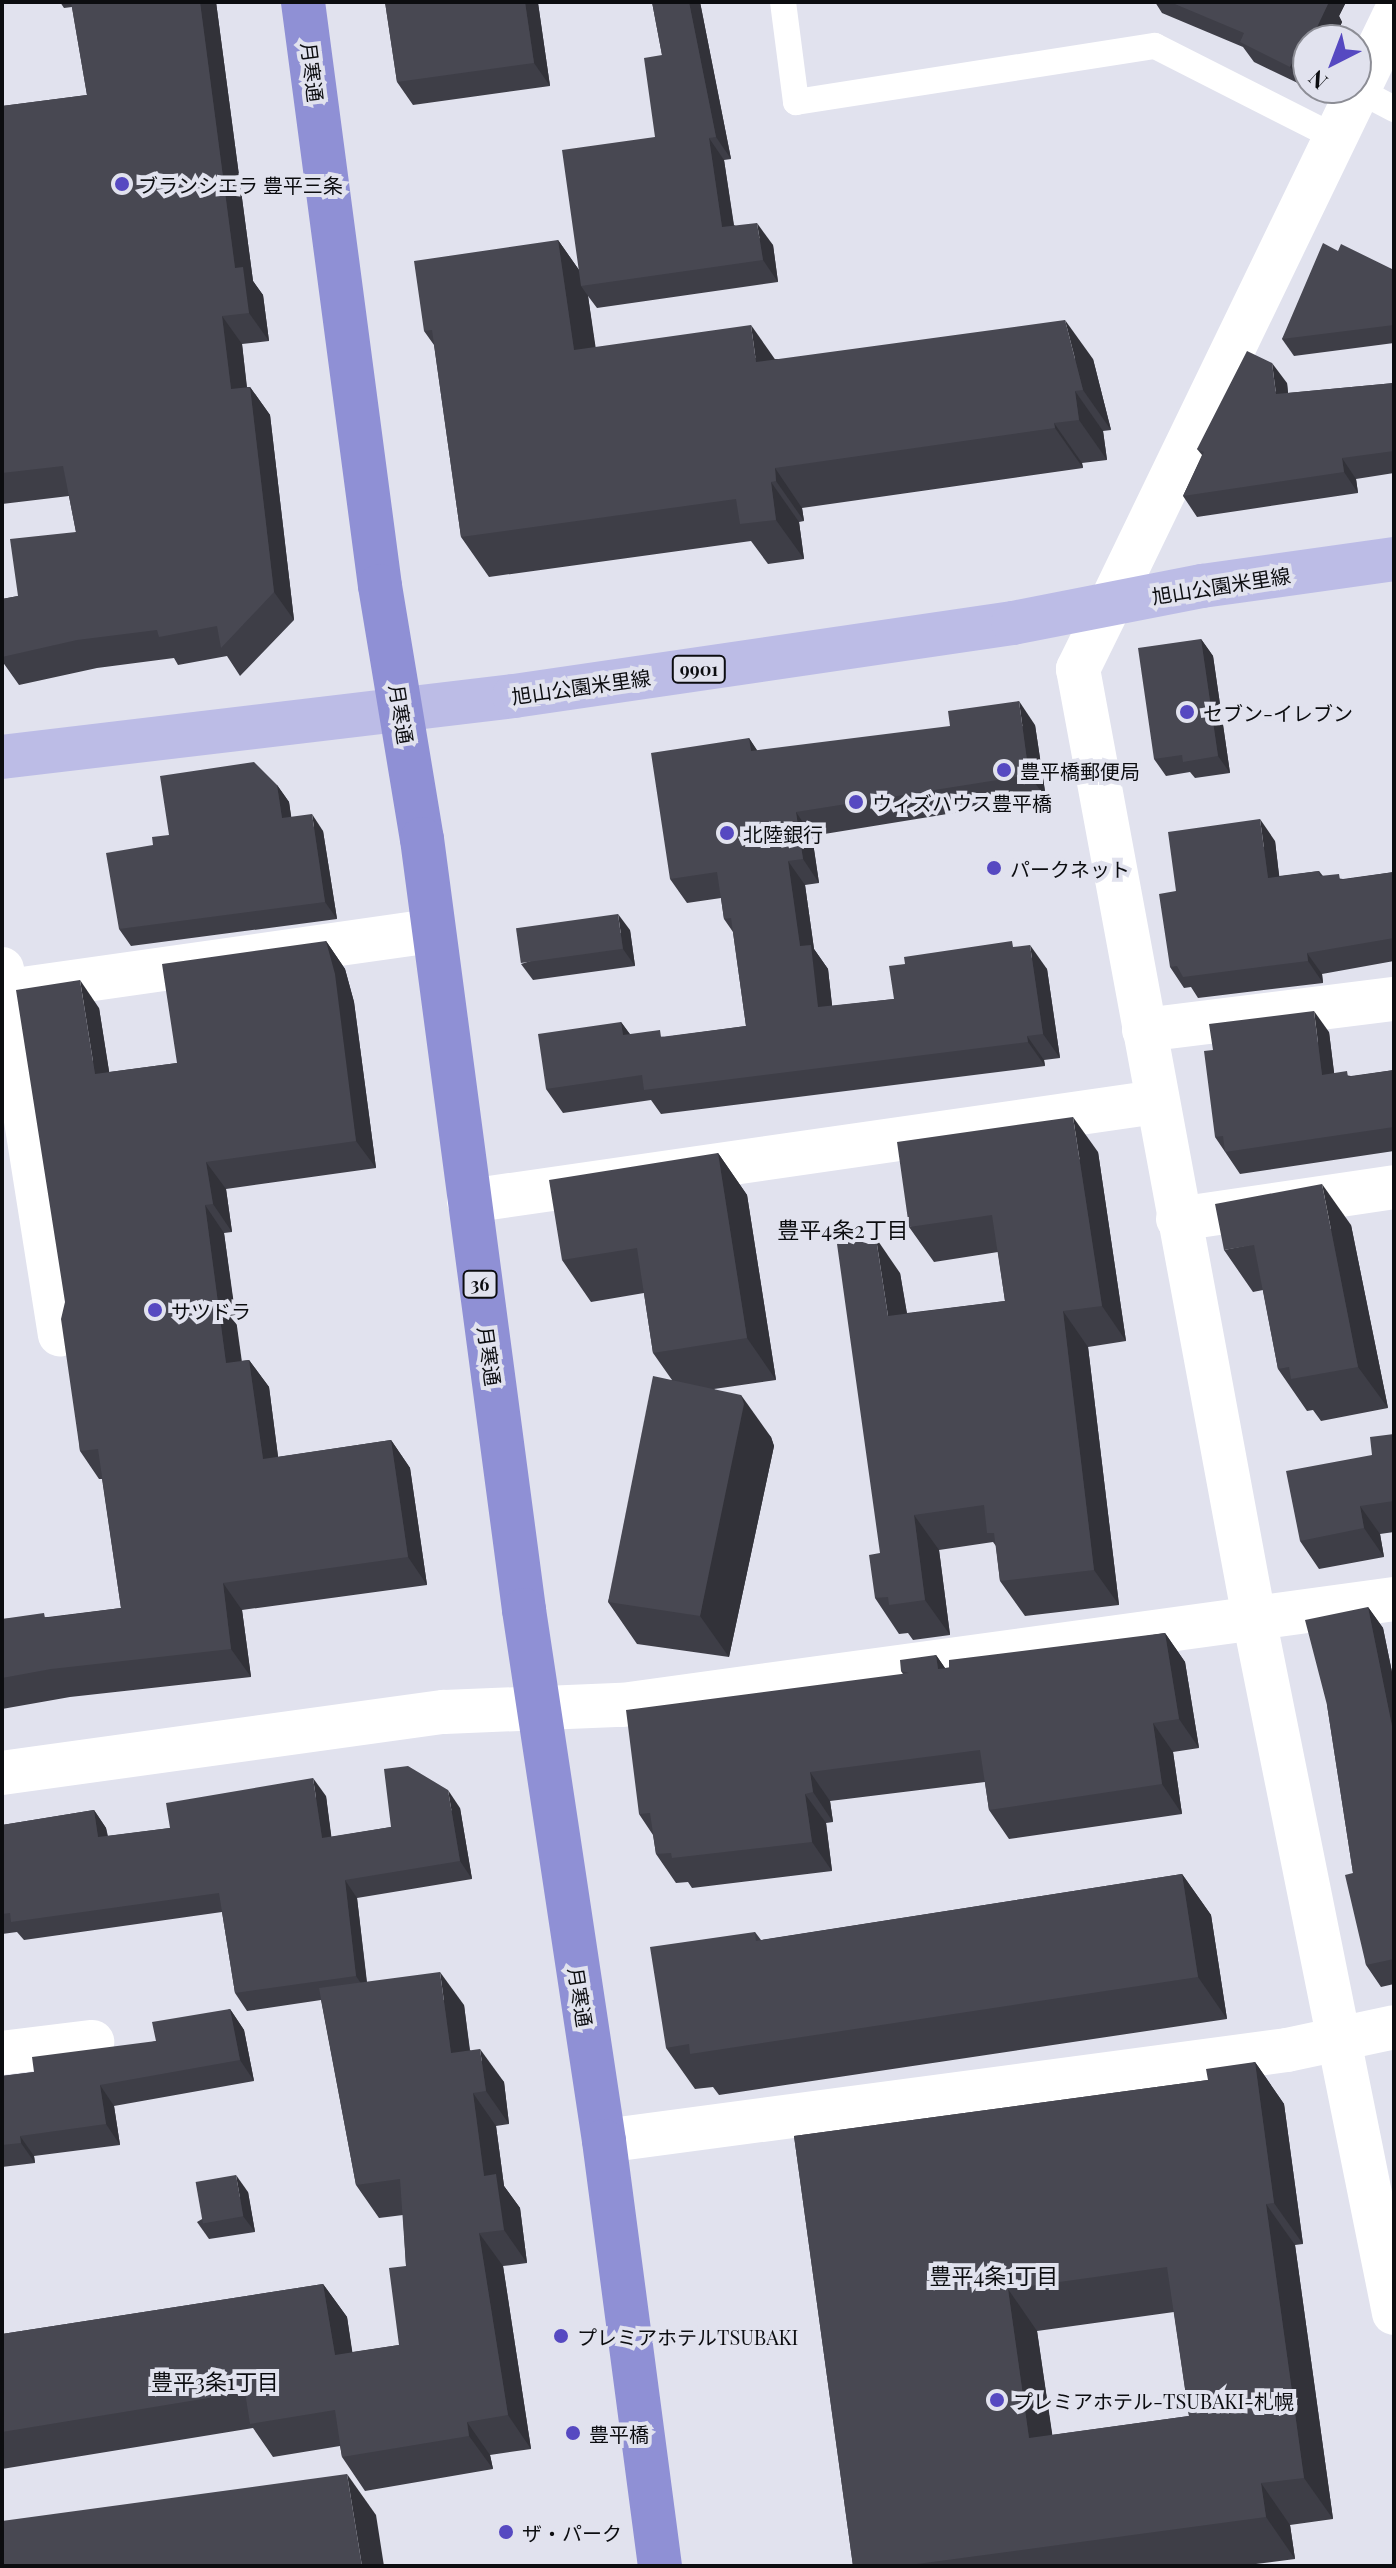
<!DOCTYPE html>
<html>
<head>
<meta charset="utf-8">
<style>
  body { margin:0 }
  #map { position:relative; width:1396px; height:2568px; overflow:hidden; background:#e1e2ee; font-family:"Playfair Display","Noto Sans JP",serif }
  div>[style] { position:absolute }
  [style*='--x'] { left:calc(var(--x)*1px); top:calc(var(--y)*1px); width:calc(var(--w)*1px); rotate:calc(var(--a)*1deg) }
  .lane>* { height:26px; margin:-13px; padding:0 13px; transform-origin:13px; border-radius:13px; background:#fff }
  .street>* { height:44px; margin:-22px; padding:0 22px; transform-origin:22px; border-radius:22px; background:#fff }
  .secondary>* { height:44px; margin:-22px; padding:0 22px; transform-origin:22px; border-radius:22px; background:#fff }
  .primary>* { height:44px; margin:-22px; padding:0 22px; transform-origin:22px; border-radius:22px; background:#bcbce6 }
  .highway>* { height:44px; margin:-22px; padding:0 22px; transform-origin:22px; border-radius:22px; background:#8f90d5 }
  .wall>* { inset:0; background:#3e3e47 }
  .shaded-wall>* { inset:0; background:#323239 }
  .building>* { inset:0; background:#484852; transform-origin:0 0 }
  .dots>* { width:22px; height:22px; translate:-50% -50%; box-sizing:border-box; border:4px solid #e1e2ee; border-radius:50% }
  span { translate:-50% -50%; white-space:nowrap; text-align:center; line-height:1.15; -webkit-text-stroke:8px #e1e2ee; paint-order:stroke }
  .shield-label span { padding:2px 6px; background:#e1e2ee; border:2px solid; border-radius:6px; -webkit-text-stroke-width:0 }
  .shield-label { font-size:18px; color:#0c0d10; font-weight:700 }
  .street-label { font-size:20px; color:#0c0d10 }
  .poi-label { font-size:20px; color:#0c0d10 }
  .left { translate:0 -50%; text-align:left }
  .neighbourhood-label { font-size:22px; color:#0c0d10 }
  .frame { position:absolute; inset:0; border:4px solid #0c0d10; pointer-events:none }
  .north { position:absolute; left:1292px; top:24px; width:80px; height:80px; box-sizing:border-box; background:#e1e2ee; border:2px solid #8c8d95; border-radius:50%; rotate:222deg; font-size:22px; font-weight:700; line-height:32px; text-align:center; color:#0c0d10 }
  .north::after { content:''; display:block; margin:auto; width:28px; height:36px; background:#5649c1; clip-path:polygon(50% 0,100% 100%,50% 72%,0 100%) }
</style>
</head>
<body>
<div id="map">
  <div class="lane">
    <i style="--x:783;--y:2;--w:101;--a:82.6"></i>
    <i style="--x:796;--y:102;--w:363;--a:-8.9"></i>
    <i style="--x:1155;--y:46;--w:201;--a:26.9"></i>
    <i style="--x:1358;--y:90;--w:41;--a:27.8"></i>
  </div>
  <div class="street">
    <i style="--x:1111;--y:602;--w:651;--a:-64.22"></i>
    <i style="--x:2;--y:969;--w:370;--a:81"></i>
    <i style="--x:2;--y:992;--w:434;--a:-8.1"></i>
    <i style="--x:1144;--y:1030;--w:252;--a:-7.1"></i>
    <i style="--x:469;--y:1201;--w:694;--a:-8.2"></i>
    <i style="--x:1178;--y:1219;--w:218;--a:-8.4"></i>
    <i style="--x:2;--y:1773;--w:446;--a:-7.9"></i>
    <i style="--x:444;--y:1712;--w:178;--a:-2.3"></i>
    <i style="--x:622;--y:1705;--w:779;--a:-7.82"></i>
    <i style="--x:2;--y:2053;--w:91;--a:-7"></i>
    <i style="--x:604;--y:2141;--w:689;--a:-7.59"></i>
    <i style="--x:1287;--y:2050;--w:109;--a:-12.1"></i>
  </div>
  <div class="secondary">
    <i style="--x:1111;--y:602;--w:75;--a:116.2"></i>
    <i style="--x:1078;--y:669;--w:965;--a:79.49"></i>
    <i style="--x:1254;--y:1618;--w:709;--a:78.61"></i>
  </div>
  <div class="primary">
    <i style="--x:2;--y:757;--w:516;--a:-6.79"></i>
    <i style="--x:514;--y:696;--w:504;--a:-8.32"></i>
    <i style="--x:1013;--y:623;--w:193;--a:-11.1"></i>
    <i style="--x:1202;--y:586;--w:194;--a:-8"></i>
  </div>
  <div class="highway">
    <i style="--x:303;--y:2;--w:589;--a:82.49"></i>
    <i style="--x:380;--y:586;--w:256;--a:80.6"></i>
    <i style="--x:422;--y:839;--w:778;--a:82.46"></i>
    <i style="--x:524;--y:1610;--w:537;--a:81.43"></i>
    <i style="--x:604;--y:2141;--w:429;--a:82.5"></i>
  </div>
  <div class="wall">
    <i style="clip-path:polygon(60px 2px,216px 2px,253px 281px,263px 295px,269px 341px,242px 344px,247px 387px,250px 387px,270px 415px,294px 620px,240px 676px,227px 656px,178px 665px,174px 658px,97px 668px,19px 685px,2px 661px,2px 599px,18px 596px,76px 532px,69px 496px,2px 504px,2px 106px,87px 95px,72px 7px,64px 8px)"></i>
    <i style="clip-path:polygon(385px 2px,544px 2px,538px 3px,550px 86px,413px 105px,397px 82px)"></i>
    <i style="clip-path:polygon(652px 2px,700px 2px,731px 159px,724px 160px,734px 225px,773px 245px,778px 282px,597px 308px,588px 296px,595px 347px,775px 359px,1093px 359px,1111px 430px,1103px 431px,1107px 460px,1082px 463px,1083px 468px,802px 508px,804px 521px,799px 522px,804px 559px,768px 564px,751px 541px,489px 577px,461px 537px,434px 345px,424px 331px,558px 240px,579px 270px,655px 137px,662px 55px)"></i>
    <i style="clip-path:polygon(1155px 2px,1346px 2px,1339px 16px,1342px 22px,1334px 40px,1308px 40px,1308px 78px,1304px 86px,1254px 62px,1243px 47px,1162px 13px)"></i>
    <i style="clip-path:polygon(1338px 251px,1394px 270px,1394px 343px,1294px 356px,1282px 339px)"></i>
    <i style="clip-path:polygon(1287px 383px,1288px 393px,1394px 383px,1394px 473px,1356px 479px,1358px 493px,1197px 517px,1183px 496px,1202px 455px,1197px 449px)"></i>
    <i style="clip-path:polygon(1201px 639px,1213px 656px,1230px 773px,1195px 778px,1190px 772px,1166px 776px,1154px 759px)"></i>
    <i style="clip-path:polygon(1035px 725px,1046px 798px,812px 836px,819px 883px,805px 885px,814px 949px,828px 969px,832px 1006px,894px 999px,1016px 947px,1047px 969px,1060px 1058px,1044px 1060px,1045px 1066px,661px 1114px,651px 1100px,563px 1113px,546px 1089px,621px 1022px,630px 1034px,665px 1037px,746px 1026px,733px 932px,724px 919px,721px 898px,687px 903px,670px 879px,749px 738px,757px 751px)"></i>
    <i style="clip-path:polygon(277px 785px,289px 802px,291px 817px,323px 831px,337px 919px,131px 946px,119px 929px,169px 835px)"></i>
    <i style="clip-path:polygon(1275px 841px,1279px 876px,1319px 871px,1323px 876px,1343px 879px,1394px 872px,1394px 961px,1322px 974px,1323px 983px,1198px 998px,1191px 987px,1184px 988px,1170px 967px,1176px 891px)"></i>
    <i style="clip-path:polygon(630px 930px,635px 966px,533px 980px,521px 964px)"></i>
    <i style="clip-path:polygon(326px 941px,345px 969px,354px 1002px,376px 1168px,226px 1189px,232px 1232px,224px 1233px,241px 1361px,249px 1360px,269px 1387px,278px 1457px,391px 1440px,410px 1468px,427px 1585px,242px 1610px,251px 1677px,70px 1697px,2px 1709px,2px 1619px,48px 1617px,121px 1608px,102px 1479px,99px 1479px,80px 1451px,65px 1302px,99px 1008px,109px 1072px,177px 1063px)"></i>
    <i style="clip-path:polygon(1329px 1032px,1334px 1073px,1351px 1076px,1394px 1070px,1394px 1151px,1240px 1174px,1215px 1137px)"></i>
    <i style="clip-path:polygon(1098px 1152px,1126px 1341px,1088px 1347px,1119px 1605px,1025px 1616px,1000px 1581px,996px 1546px,993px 1542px,939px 1550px,950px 1635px,913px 1640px,908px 1633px,899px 1634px,875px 1598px,880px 1553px,900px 1273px,907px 1313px,1005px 1301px,998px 1252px,934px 1262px,909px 1227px)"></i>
    <i style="clip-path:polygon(718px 1153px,747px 1195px,776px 1380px,714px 1389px,771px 1437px,774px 1446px,729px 1657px,637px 1644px,608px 1602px,672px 1380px,653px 1353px,644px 1293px,591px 1302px,562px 1260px)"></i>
    <i style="clip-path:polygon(1351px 1225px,1388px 1408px,1321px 1421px,1313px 1410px,1307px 1411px,1278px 1369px,1263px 1290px,1253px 1292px,1224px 1250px)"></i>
    <i style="clip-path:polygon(1394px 1434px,1394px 1532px,1380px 1534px,1384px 1557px,1319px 1569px,1300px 1541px,1372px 1455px)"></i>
    <i style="clip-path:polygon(1368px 1607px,1383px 1628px,1394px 1682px,1394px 1984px,1381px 1987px,1366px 1965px,1353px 1873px,1327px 1705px)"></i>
    <i style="clip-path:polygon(1165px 1633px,1185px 1662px,1199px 1748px,1173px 1752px,1182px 1814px,1009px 1839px,989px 1810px,985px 1782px,830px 1801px,833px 1822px,826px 1823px,832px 1871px,692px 1888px,688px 1882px,676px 1883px,656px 1854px,653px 1835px,639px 1814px,903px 1674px,901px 1671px,936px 1655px,945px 1668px)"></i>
    <i style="clip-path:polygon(326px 1796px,331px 1837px,391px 1827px,460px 1808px,472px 1879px,357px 1898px,367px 1982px,464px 2005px,470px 2050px,504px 2082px,509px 2124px,496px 2126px,504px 2186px,520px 2208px,527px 2263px,503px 2266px,531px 2449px,490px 2455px,493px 2469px,365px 2491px,342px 2457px,340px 2446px,273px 2457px,253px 2428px,2px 2469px,2px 2334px,323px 2284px,347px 2317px,352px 2352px,399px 2345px,406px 2266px,403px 2215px,379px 2218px,356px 2185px,321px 2000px,247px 2011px,235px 1993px,222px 1912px,24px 1940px,17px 1932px,2px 1934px,2px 1825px,94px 1810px,106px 1828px,108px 1836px,170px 1828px)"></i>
    <i style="clip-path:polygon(1182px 1874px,1211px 1915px,1227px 2019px,719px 2095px,713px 2087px,695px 2089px,666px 2048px,755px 1932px,761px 1940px)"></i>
    <i style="clip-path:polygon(230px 2009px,244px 2030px,254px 2081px,114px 2106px,120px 2145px,34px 2156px,35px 2163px,2px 2167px,2px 2076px,34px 2072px,156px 2041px)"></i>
    <i style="clip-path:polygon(evenodd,1255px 2062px,1284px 2104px,1303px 2244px,1295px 2245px,1333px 2519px,1290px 2525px,1295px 2559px,1240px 2566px,853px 2566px,794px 2136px,1208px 2080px,1255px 2062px,1174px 2312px,1189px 2416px,1052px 2435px,1037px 2331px,1174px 2312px)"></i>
    <i style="clip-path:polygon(248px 2192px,255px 2232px,209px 2239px,197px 2222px)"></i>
  </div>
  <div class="shaded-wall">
    <i style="clip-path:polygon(200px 2px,216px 2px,253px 281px,263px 295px,269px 341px,249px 313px,235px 268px)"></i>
    <i style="clip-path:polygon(525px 2px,538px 3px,550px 86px,534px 63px)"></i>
    <i style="clip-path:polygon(689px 2px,700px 2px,731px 159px,716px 137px)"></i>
    <i style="clip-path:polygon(1325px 2px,1346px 2px,1339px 16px,1342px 22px,1334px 40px,1311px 40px)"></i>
    <i style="clip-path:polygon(1308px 45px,1308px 59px,1304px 53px)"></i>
    <i style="clip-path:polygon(1298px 51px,1308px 65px,1308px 78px,1304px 86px,1290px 67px)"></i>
    <i style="clip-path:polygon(709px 138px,724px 160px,737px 248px,722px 227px)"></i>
    <i style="clip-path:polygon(757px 223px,773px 245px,778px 282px,763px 260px)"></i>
    <i style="clip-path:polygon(558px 240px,586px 280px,581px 286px,588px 296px,602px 390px,574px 350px)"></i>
    <i style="clip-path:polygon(222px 316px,242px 344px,250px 418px,231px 389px)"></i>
    <i style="clip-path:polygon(1065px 320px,1093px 359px,1111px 430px,1083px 390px)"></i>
    <i style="clip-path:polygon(751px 325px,779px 365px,756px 362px)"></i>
    <i style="clip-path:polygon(1272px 363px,1287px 383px,1290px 414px,1276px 394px)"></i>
    <i style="clip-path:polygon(250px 387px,270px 415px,294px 620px,274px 592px)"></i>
    <i style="clip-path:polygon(1075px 391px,1103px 431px,1107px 460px,1079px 420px)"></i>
    <i style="clip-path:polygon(1054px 423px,1082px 463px,1083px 468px,1055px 428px)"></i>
    <i style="clip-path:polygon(1342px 458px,1356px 479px,1358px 493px,1344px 472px)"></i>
    <i style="clip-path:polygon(775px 468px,802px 508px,804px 521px,776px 481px)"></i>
    <i style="clip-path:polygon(771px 482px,799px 522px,804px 559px,776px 520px)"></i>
    <i style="clip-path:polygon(1201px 639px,1213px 656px,1230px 773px,1218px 756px)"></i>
    <i style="clip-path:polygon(1019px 701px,1035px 725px,1046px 798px,1029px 775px)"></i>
    <i style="clip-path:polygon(749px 738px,765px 762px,751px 751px)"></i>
    <i style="clip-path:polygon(277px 785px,289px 802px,294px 835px,282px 818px)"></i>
    <i style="clip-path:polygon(796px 812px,812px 836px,819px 883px,803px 859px)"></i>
    <i style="clip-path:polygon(312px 814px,323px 831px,337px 919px,325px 902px)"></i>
    <i style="clip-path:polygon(1260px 819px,1275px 841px,1282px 899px,1268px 878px)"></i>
    <i style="clip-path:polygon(788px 861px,805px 885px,814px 949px,828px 969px,835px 1031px,818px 1007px,800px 946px)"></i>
    <i style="clip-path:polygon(618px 914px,630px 930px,635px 966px,623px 949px)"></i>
    <i style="clip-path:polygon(326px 941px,345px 969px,354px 1002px,376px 1168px,356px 1141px)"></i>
    <i style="clip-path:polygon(1030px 945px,1047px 969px,1060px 1058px,1043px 1034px)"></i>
    <i style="clip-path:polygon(1307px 953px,1322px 974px,1323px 983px,1308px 961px)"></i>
    <i style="clip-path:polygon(80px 980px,99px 1008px,114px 1102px,95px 1074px)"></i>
    <i style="clip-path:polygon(1314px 1011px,1329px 1032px,1337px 1096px,1322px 1075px)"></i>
    <i style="clip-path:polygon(621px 1022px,638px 1046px,623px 1035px)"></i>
    <i style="clip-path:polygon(1027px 1036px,1044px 1060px,1045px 1066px,1028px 1042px)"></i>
    <i style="clip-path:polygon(1073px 1117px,1098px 1152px,1126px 1341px,1102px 1306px)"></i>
    <i style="clip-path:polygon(718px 1153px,747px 1195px,776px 1380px,747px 1338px)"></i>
    <i style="clip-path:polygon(206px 1162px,226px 1189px,232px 1232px,213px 1204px)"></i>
    <i style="clip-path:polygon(1322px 1184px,1351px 1225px,1388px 1408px,1358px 1367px)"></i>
    <i style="clip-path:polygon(205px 1205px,224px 1233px,246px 1391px,226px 1363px)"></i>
    <i style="clip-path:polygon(876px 1238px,900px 1273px,913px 1351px,888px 1316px)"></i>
    <i style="clip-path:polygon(1063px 1311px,1088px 1347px,1119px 1605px,1094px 1570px)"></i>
    <i style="clip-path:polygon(249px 1360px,269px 1387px,282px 1487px,263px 1459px)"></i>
    <i style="clip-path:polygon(741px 1395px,771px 1437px,774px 1446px,729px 1657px,700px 1616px)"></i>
    <i style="clip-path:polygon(391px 1440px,410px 1468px,427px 1585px,408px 1557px)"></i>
    <i style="clip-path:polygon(1360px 1506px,1380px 1534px,1384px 1557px,1364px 1528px)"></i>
    <i style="clip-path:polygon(914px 1515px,939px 1550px,950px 1635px,925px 1600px)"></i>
    <i style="clip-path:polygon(223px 1583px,242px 1610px,251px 1677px,231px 1649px)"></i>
    <i style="clip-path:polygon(1368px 1607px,1383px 1628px,1394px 1682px,1394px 1736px)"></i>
    <i style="clip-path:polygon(1165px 1633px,1185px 1662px,1199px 1748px,1179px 1719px)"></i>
    <i style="clip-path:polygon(936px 1655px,956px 1684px,938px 1669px)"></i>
    <i style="clip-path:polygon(1153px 1723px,1173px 1752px,1182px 1814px,1162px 1784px)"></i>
    <i style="clip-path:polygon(810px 1772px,830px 1801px,833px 1822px,813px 1792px)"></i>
    <i style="clip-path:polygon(313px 1778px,326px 1796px,334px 1856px,322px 1838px)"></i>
    <i style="clip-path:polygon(448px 1790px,460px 1808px,472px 1879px,460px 1861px)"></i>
    <i style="clip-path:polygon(805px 1794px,826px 1823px,832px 1871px,812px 1842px)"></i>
    <i style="clip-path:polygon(94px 1810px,106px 1828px,110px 1855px,98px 1837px)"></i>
    <i style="clip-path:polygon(1182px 1874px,1211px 1915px,1227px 2019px,1198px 1977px)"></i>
    <i style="clip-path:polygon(345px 1880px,357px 1898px,368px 1994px,356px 1976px)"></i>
    <i style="clip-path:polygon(440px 1972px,464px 2005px,474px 2086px,451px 2053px)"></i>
    <i style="clip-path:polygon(230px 2009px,244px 2030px,254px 2081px,240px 2060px)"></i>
    <i style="clip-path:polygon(480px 2049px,504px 2082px,509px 2124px,486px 2091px)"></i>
    <i style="clip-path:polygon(1255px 2062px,1284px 2104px,1303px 2244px,1274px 2203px)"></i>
    <i style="clip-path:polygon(100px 2085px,114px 2106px,120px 2145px,106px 2124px)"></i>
    <i style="clip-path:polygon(473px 2093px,496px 2126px,504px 2186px,520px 2208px,527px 2263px,504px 2230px,484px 2176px)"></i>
    <i style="clip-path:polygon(20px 2136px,34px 2156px,35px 2163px,21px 2143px)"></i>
    <i style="clip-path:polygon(236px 2175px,248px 2192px,255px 2232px,243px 2216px)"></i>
    <i style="clip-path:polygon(1266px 2204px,1295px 2245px,1333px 2519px,1304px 2478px)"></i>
    <i style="clip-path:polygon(479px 2233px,503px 2266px,531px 2449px,508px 2415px)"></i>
    <i style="clip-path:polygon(323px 2284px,347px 2317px,358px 2389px,335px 2355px)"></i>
    <i style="clip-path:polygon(1008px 2289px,1037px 2331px,1059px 2480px,1029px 2438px)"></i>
    <i style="clip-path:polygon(467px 2422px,490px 2455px,493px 2469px,469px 2436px)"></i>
    <i style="clip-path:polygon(347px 2474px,376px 2515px,384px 2566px,362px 2566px)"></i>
    <i style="clip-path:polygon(1261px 2483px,1290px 2525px,1295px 2559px,1266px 2517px)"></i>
  </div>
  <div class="building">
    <i style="clip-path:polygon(71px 2px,200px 2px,235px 268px,243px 267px,249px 313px,222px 316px,231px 389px,250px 387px,274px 592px,221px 648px,217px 626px,159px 637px,157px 630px,77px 640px,2px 657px,2px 599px,18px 596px,10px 539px,76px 532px,63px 466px,2px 473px,2px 106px,87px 95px)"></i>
    <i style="clip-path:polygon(385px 2px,525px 2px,534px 63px,397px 82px)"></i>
    <i style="clip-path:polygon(652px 2px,689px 2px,716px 137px,709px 138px,722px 227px,757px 223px,763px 260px,581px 286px,562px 150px,655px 137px,644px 58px,662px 55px)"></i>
    <i style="clip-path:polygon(1170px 2px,1329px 2px,1311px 40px,1308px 40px,1308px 45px,1304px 53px,1298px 51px,1290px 67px,1240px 42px,1244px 33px)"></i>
    <i style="clip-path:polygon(558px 240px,574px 350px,751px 325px,756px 362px,1065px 320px,1083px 390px,1075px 391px,1079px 420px,1054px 423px,1055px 428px,775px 468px,776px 481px,771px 482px,776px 520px,740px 524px,736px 499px,461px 537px,432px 330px,424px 331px,414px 261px)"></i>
    <i style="clip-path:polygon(1323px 243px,1338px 251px,1341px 244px,1394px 270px,1394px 325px,1282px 339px)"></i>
    <i style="clip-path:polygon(1247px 351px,1272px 363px,1276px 394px,1394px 383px,1394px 451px,1342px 458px,1344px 472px,1183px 496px,1204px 452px,1197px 449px)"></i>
    <i style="clip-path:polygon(1201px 639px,1218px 756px,1183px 762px,1182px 755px,1154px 759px,1138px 648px)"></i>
    <i style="clip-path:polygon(1019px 701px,1029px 775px,796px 812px,803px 859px,788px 861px,800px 946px,811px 945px,818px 1007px,894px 999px,889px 966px,905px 964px,904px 957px,1012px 941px,1013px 947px,1030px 945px,1043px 1034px,1027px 1036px,1028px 1042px,644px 1090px,642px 1075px,546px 1089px,538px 1034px,621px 1022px,623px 1035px,660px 1030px,661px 1037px,746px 1026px,731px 918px,724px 919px,717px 872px,670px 879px,651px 753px,749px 738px,751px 751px,950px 726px,948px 711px)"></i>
    <i style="clip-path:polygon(254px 762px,277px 785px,282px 818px,312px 814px,325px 902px,119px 929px,106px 853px,153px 845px,152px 837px,169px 835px,160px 776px)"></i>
    <i style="clip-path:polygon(1260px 819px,1268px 878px,1319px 871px,1320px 876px,1339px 874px,1340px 880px,1394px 872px,1394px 938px,1307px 953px,1308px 961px,1183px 977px,1177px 966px,1170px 967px,1159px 894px,1176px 891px,1168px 832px)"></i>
    <i style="left:618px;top:914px;width:35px;height:103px;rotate:82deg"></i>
    <i style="clip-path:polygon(326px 941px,335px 974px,356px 1141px,206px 1162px,213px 1204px,205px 1205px,226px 1363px,249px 1360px,263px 1459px,391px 1440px,408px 1557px,223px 1583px,231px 1649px,51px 1669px,2px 1678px,2px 1619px,44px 1613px,45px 1618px,121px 1608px,98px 1449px,80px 1451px,61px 1319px,65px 1302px,16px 990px,80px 980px,95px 1074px,177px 1063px,162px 964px)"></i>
    <i style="clip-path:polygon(1314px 1011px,1322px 1075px,1347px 1071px,1348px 1077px,1394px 1070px,1394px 1127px,1225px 1152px,1223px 1136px,1215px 1137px,1204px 1051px,1213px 1050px,1209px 1024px)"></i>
    <i style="clip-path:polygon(1073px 1117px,1102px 1306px,1063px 1311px,1094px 1570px,1000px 1581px,994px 1533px,987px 1533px,984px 1505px,914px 1515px,925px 1600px,889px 1605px,888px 1597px,875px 1598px,869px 1555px,880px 1553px,837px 1244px,876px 1238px,888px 1316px,1005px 1301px,992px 1215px,909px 1227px,897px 1142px)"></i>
    <i style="clip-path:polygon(718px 1153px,747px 1338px,653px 1353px,637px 1248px,562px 1260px,549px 1180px)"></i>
    <i style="clip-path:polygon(1322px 1184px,1358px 1367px,1291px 1379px,1289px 1367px,1278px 1369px,1254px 1245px,1224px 1250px,1215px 1204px)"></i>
    <i style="clip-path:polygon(653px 1376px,741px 1395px,744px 1404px,700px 1616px,608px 1602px)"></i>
    <i style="clip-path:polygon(1394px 1434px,1394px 1501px,1360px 1506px,1364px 1528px,1300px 1541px,1286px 1471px,1372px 1455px,1370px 1437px)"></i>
    <i style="clip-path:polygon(1368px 1607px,1394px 1736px,1394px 1959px,1366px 1965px,1345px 1875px,1353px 1873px,1327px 1705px,1305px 1620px)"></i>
    <i style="clip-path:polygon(1165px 1633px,1179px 1719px,1153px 1723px,1162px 1784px,989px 1810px,980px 1750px,810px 1772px,813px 1792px,805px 1794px,812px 1842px,672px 1858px,671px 1853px,656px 1854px,650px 1813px,639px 1814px,626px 1710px,909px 1673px,901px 1671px,900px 1660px,936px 1655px,938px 1669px,949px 1668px,949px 1660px)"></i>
    <i style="clip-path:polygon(408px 1766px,448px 1790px,460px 1861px,345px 1880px,356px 1976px,235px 1993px,219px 1893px,11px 1922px,10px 1913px,2px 1914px,2px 1825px,94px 1810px,98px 1837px,170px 1828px,166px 1803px,313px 1778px,322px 1838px,391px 1827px,384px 1769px)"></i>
    <i style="clip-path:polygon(1182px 1874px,1198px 1977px,690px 2054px,689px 2044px,666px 2048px,650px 1947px,755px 1932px,756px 1941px)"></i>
    <i style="clip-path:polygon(440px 1972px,451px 2053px,480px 2049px,486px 2091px,473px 2093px,484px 2176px,496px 2174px,504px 2230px,479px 2233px,508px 2415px,467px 2422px,469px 2436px,342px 2457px,335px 2410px,250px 2424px,245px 2392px,2px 2432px,2px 2334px,323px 2284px,335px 2355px,399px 2345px,389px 2268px,406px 2266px,400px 2179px,356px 2185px,319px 1988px)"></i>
    <i style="clip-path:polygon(230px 2009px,240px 2060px,100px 2085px,106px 2124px,20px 2136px,21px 2143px,2px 2145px,2px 2076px,34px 2072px,32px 2057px,156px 2041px,152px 2022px)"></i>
    <i style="clip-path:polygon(evenodd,1255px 2062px,1274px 2203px,1266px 2204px,1304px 2478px,1261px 2483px,1266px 2517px,902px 2566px,853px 2566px,794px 2136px,1208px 2080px,1206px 2069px,1255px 2062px,1167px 2267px,1189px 2416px,1029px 2438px,1008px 2289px,1167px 2267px)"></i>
    <i style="left:236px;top:2175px;width:42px;height:41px;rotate:80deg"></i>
    <i style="clip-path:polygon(347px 2474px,362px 2566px,2px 2566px,2px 2521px)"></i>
  </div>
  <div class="dots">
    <i style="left:122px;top:184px;background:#5649c1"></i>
    <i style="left:1187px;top:712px;background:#5649c1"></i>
    <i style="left:1004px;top:770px;background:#5649c1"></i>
    <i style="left:856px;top:802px;background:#5649c1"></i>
    <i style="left:727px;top:833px;background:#5649c1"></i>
    <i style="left:994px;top:868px;background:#5649c1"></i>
    <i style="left:155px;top:1310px;background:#5649c1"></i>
    <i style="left:561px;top:2336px;background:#5649c1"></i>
    <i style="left:997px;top:2400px;background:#5649c1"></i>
    <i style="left:573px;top:2433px;background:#5649c1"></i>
    <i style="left:506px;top:2532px;background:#5649c1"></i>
  </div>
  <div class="shield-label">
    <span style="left:699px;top:669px">9901</span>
    <span style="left:480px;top:1284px">36</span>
  </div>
  <div class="street-label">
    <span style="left:313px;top:72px;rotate:83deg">月寒通</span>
    <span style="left:1221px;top:585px;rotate:-9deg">旭山公園米里線</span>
    <span style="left:581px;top:686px;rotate:-8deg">旭山公園米里線</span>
    <span style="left:402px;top:714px;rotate:81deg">月寒通</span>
    <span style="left:490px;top:1356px;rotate:82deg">月寒通</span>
    <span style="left:581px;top:1997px;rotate:81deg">月寒通</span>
  </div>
  <div class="poi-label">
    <span class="left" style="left:138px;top:184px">ブランシエラ 豊平三条</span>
    <span class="left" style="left:1203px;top:712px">セブン-イレブン</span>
    <span class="left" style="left:1020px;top:770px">豊平橋郵便局</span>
    <span class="left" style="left:872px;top:802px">ウィズハウス豊平橋</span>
    <span class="left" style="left:743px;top:833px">北陸銀行</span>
    <span class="left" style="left:1010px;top:868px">パークネット</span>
    <span class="left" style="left:171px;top:1310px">サツドラ</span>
    <span class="left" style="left:577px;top:2336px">プレミアホテルTSUBAKI</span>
    <span class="left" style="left:1013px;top:2400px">プレミアホテル-TSUBAKI-札幌</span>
    <span class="left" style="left:589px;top:2433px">豊平橋</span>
    <span class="left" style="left:522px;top:2532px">ザ・パーク</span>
  </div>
  <div class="neighbourhood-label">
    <span style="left:843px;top:1230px">豊平4条2丁目</span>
    <span style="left:994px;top:2276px">豊平4条1丁目</span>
    <span style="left:215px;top:2382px">豊平3条1丁目</span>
  </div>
  <div class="frame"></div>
  <div class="north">N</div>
</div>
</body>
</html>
